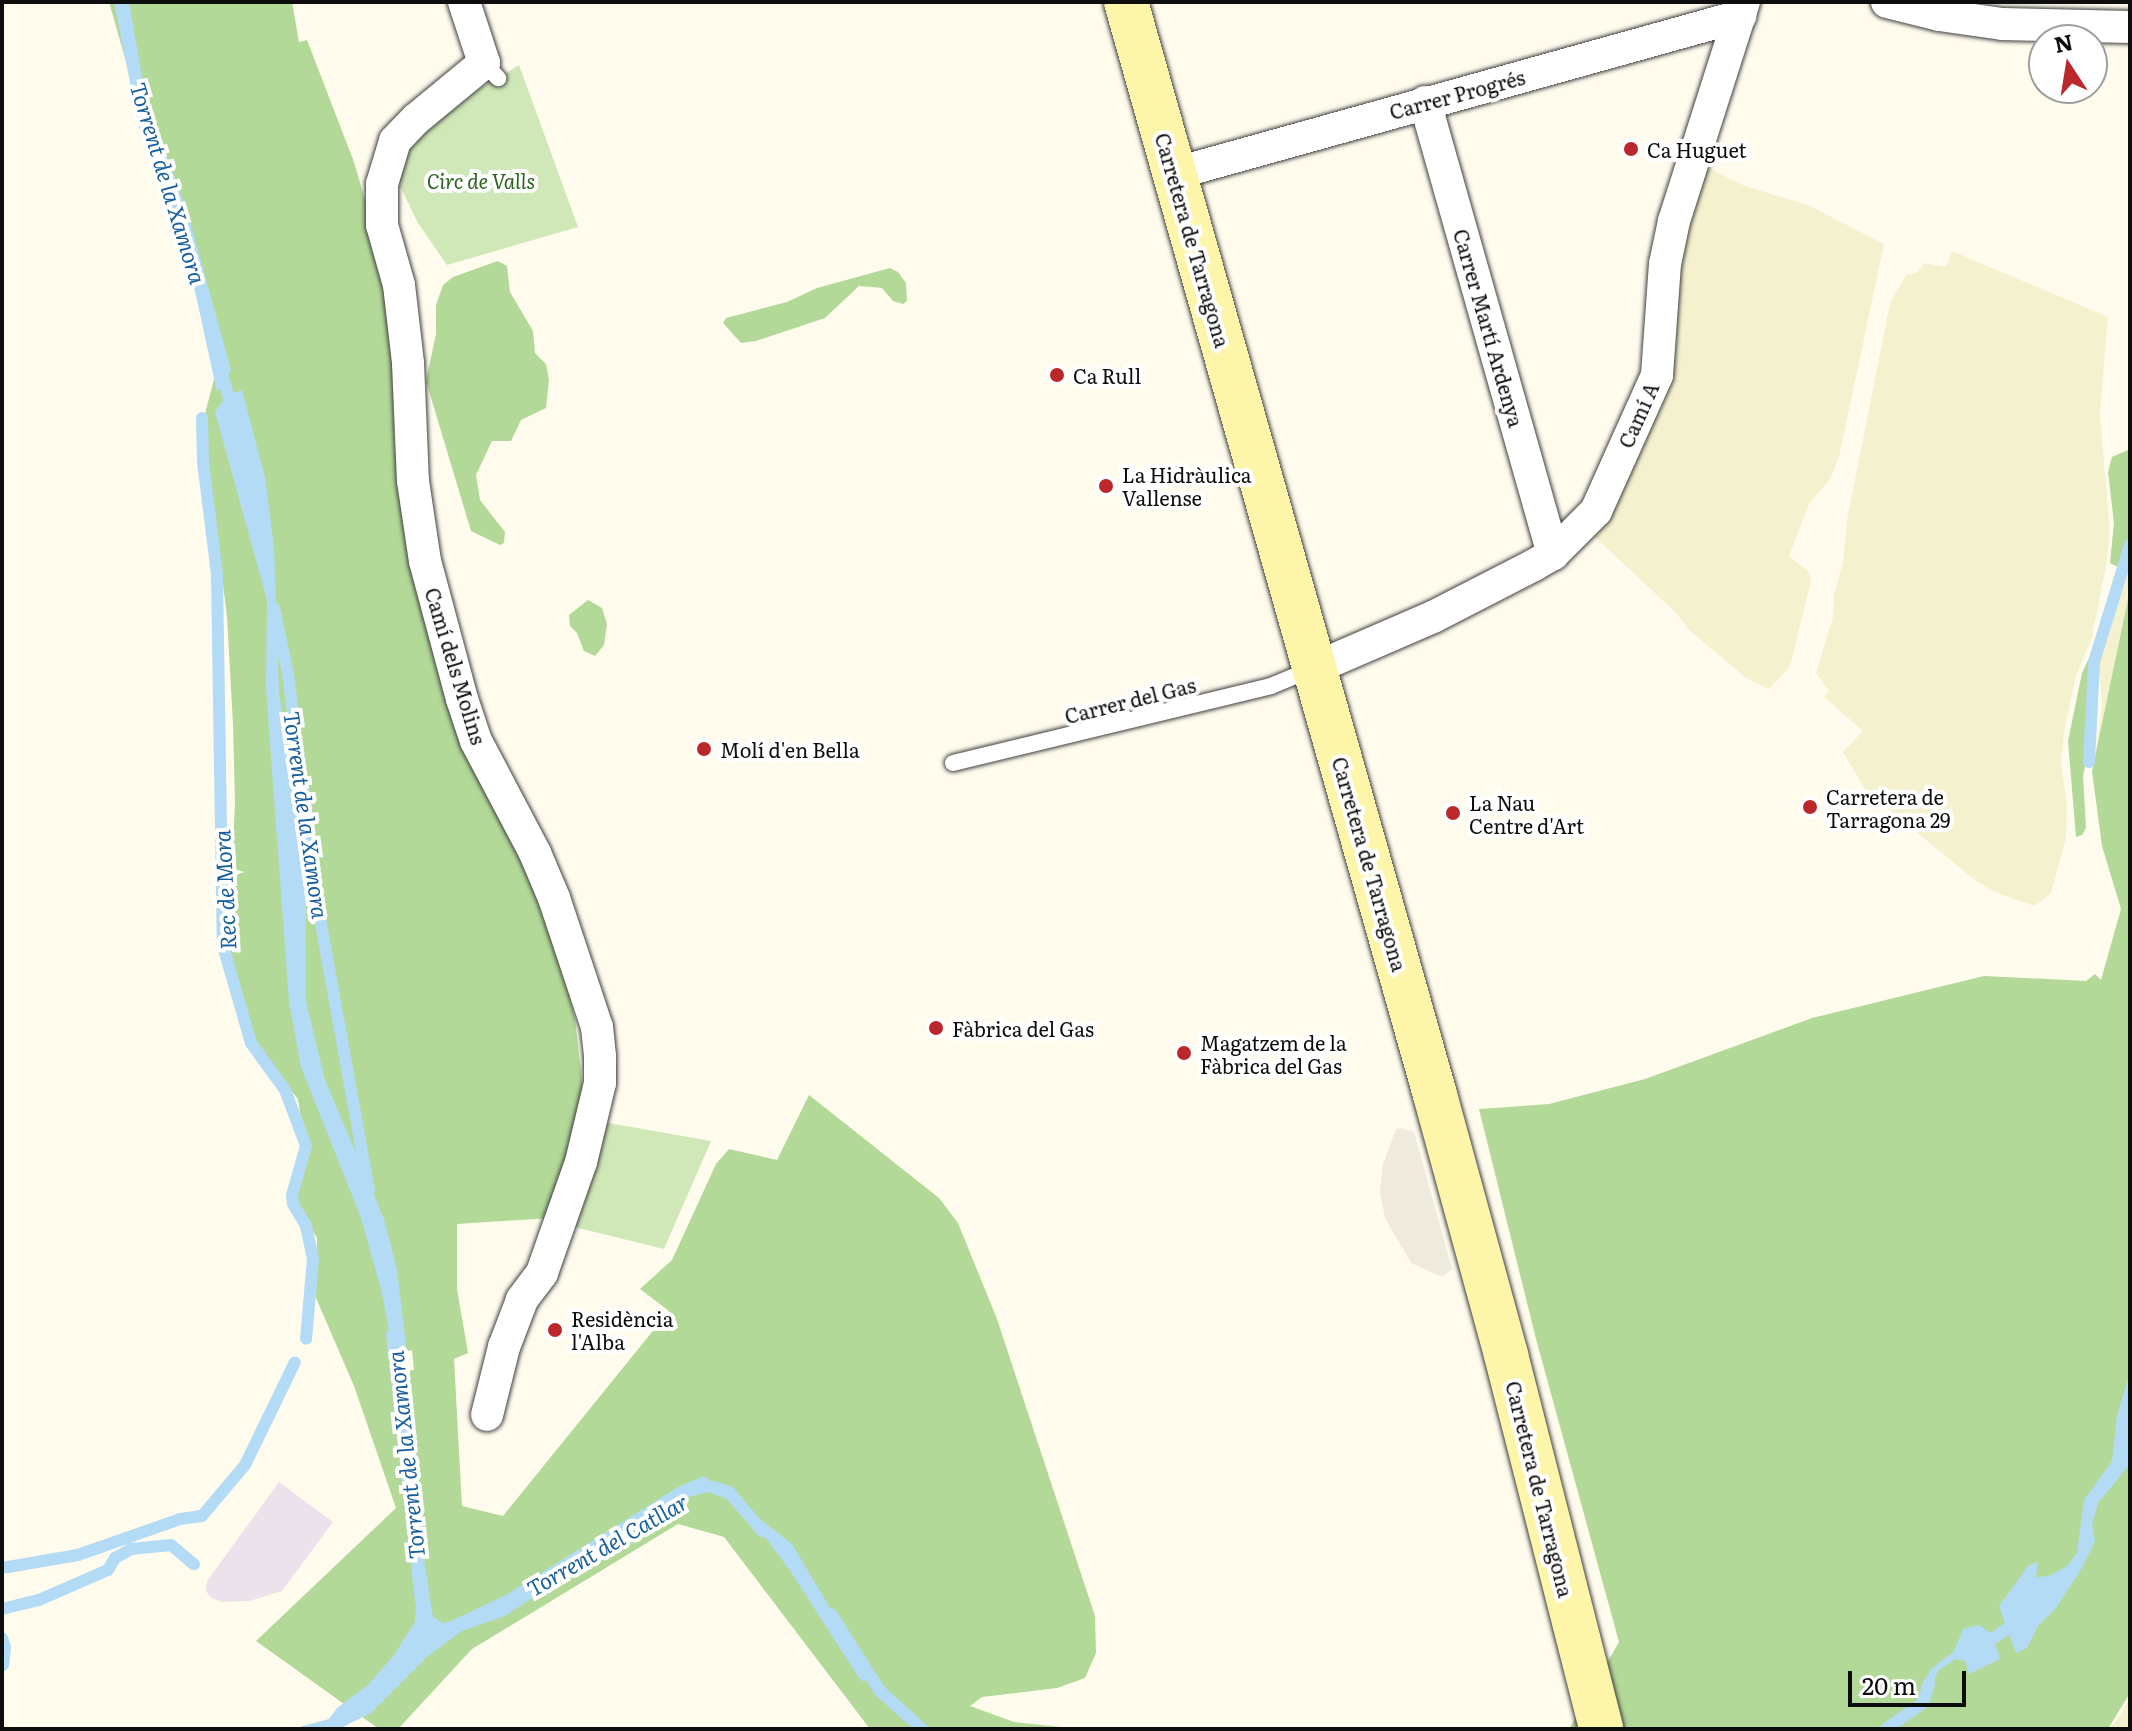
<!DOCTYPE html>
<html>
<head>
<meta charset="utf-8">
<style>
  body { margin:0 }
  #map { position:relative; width:2132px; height:1731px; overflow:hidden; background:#fffcee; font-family:Literata,serif }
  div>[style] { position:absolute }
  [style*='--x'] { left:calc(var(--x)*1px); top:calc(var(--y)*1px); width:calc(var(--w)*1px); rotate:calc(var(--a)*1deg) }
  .industrial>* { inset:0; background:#ebe2ec }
  .farmland>* { inset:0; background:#f4f2ce }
  .green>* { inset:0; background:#d0e8b8 }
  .forest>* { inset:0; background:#b3d998 }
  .plaza>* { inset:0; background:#eeeadd }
  .water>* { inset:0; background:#b3dbf5 }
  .pier>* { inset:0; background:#fffcee }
  .stream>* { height:12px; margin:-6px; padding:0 6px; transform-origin:6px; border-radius:6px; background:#b3dbf5 }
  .roads { filter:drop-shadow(0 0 2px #404040) drop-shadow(0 0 2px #404040) }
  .service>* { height:16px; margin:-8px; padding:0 8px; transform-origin:8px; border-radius:8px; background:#fff }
  .minor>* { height:32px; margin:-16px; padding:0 16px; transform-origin:16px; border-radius:16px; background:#fff }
  .secondary>* { height:44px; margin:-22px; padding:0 22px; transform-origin:22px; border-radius:22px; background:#fdf6aa }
  .dots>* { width:22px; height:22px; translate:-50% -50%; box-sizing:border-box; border:4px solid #fff; border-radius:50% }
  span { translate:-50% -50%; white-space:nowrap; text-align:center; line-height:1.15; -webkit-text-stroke:8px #fff; paint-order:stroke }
  .street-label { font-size:20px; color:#0d0d0d }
  .poi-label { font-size:20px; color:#0d0d0d }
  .left { translate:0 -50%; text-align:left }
  .park-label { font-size:20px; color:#2b641f; font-style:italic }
  .water-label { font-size:22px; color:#195f9d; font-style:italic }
  .frame { position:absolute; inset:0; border:4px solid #0d0d0d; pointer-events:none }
  .north { position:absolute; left:2028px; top:24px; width:80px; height:80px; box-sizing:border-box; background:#fff; border:2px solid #9e9e9e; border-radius:50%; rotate:348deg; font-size:22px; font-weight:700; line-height:32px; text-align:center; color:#0d0d0d }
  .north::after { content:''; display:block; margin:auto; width:28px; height:36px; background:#bb282b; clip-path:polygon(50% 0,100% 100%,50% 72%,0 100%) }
  .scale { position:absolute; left:1848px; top:1671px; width:118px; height:36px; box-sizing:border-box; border:4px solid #0d0d0d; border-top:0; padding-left:10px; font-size:24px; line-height:28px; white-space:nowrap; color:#0d0d0d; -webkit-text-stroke:6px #fff; paint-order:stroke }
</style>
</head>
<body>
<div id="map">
  <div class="industrial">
    <i style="clip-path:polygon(279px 1482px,333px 1522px,282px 1591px,249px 1601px,222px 1602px,211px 1598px,206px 1591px,207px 1581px)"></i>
  </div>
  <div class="farmland">
    <i style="clip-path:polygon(1700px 164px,1745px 186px,1808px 205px,1884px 244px,1839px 457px,1830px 479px,1809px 504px,1789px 556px,1808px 571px,1811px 581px,1790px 667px,1769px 689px,1746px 678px,1689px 630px,1677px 614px,1594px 536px,1608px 513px,1672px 311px)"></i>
    <i style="clip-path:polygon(1952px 251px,2108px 317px,2100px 415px,2110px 530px,2106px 567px,2092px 637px,2076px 676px,2065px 726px,2061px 763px,2067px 806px,2066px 838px,2051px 893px,2035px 906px,1997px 893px,1976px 881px,1866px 791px,1843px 752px,1863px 731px,1824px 697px,1829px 691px,1816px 673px,1833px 617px,1834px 594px,1843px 563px,1847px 520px,1890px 303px,1906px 275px,1918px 272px,1924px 263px,1946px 267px)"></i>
    <i style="clip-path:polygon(2130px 559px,2130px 794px,2094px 768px,2102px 705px,2098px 656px)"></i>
    <i style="clip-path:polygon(2130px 1698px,2130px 1729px,2110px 1729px,2121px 1714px)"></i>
  </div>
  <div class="green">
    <i style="clip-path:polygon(519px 65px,578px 227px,447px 265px,418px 223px,398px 182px,403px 149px,466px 97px)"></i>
    <i style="clip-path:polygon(603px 1122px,711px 1141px,664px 1249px,574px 1227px)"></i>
  </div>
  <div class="forest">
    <i style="clip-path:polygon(109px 2px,292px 2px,299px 42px,307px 40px,354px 162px,369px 214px,387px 289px,396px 411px,394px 443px,474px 754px,534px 892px,563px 969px,575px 1019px,584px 1099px,551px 1218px,457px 1224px,457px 1289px,468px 1353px,454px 1359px,462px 1506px,503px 1516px,669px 1311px,640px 1289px,672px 1260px,716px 1164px,729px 1149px,777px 1160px,809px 1095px,939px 1198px,958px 1223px,997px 1319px,1095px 1616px,1096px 1653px,1085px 1678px,1057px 1688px,982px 1697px,970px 1706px,1014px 1722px,1079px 1729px,870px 1729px,724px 1537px,678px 1524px,472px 1649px,398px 1729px,379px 1729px,256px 1641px,396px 1508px,354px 1386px,316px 1298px,317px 1238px,292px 1197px,306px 1153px,298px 1099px,261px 1055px,242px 1008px,228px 948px,235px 803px,233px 724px,227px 617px,203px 421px,217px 368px,203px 296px,143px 121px)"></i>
    <i style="clip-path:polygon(498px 261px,507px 266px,510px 292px,533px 331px,535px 353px,546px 364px,549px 380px,546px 408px,521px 420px,511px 441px,492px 441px,476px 475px,480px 500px,505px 532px,504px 543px,500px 545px,471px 531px,426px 381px,436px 334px,436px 305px,443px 285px,453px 277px)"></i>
    <i style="clip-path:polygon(890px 268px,898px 272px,906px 283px,907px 301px,903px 304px,893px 301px,882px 288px,859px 286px,825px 318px,756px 341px,741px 343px,723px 323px,726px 318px,787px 302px,817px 288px)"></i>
    <i style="clip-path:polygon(2130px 449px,2130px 554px,2127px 567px,2118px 567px,2110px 563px,2114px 523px,2108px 472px,2112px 457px)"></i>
    <i style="clip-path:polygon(2130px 590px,2130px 1693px,2108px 1729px,1569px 1729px,1619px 1642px,1536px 1339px,1479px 1109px,1549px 1104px,1645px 1079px,1812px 1018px,1984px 976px,2086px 981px,2095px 974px,2101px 980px,2121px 909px,2102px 846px,2092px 771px)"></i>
    <i style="clip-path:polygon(588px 600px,602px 608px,607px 624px,604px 645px,595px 656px,584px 651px,577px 633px,570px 626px,569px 615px)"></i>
    <i style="clip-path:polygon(2102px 617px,2112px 619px,2096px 657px,2097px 710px,2083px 776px,2086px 828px,2082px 835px,2076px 837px,2068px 741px,2082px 673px,2096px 643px)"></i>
  </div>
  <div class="plaza">
    <i style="clip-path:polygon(1401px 1128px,1414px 1132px,1452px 1269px,1442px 1277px,1411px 1263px,1385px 1218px,1380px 1191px,1383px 1164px,1396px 1129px)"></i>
  </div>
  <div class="water">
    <i style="clip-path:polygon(114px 2px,129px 2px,145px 93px,190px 221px,231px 370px,217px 392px,182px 232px,140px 133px)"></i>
    <i style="clip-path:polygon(242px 390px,265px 477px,274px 547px,279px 692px,306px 877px,306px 1001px,325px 1080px,384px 1219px,397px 1269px,414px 1414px,422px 1546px,433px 1617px,443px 1623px,451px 1621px,506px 1595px,678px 1487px,704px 1476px,792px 1544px,833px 1613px,846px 1644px,874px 1680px,861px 1681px,791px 1572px,747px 1513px,735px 1502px,708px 1492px,685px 1498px,505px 1616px,462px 1631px,427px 1657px,371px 1713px,339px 1729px,292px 1729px,329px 1719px,337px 1708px,368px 1685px,394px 1655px,415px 1622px,419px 1556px,406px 1416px,381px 1289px,361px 1218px,301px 1067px,289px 1002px,266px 688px,267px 600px,215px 412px,226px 396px)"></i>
    <i style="clip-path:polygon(2130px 1372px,2130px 1464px,2098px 1503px,2092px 1525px,2095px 1541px,2083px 1566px,2056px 1608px,2038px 1626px,2027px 1648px,2016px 1653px,1999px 1606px,2029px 1565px,2038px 1562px,2036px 1577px,2049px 1576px,2067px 1566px,2077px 1553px,2084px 1500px,2112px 1461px,2117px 1416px)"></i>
    <i style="clip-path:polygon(1979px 1625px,1992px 1634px,2000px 1659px,1969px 1674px,1965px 1661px,1955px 1659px,1938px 1671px,1929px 1692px,1918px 1698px,1930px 1670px,1954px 1651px,1963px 1629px)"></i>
  </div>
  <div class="pier">
    <i style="clip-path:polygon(412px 1350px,414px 1370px,394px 1373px,390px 1355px)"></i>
  </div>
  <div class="stream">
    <i style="--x:220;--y:366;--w:46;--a:74.7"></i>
    <i style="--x:202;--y:418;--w:44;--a:88.7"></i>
    <i style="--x:203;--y:462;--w:114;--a:82.9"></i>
    <i style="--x:217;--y:575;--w:371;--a:89.1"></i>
    <i style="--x:223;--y:946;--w:101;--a:73.9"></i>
    <i style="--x:251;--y:1043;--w:58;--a:54.1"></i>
    <i style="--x:285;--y:1090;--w:60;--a:69.4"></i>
    <i style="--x:306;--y:1146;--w:51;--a:105.9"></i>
    <i style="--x:292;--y:1195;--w:9;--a:84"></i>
    <i style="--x:293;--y:1204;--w:26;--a:59"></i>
    <i style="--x:306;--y:1226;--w:33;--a:78"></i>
    <i style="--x:313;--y:1258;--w:81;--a:94.9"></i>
    <i style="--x:274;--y:608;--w:67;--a:78"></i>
    <i style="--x:288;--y:674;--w:224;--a:82.8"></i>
    <i style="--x:316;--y:896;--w:299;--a:79.8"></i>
    <i style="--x:2089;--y:762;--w:100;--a:-87.1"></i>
    <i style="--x:2094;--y:662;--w:122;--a:-72.9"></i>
    <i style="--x:392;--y:1334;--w:270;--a:83.8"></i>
    <i style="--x:713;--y:1487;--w:17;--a:17"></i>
    <i style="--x:729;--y:1492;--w:52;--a:49.6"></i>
    <i style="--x:2;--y:1568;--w:77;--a:-9.7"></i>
    <i style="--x:78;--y:1555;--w:108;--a:-19.4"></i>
    <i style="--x:180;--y:1519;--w:22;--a:-8"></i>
    <i style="--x:202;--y:1516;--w:67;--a:-49.9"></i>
    <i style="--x:245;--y:1465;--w:114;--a:-64.1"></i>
    <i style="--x:2;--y:1609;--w:38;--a:-14"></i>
    <i style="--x:39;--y:1600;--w:75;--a:-23.5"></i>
    <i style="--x:108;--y:1570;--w:14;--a:-60"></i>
    <i style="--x:115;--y:1558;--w:18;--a:-29"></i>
    <i style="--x:131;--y:1549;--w:40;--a:-5.7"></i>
    <i style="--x:171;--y:1545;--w:30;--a:40"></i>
    <i style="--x:831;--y:1614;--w:91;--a:57.5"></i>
    <i style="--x:880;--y:1691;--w:57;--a:42.1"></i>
    <i style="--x:2;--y:1638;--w:9;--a:72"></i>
    <i style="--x:5;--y:1647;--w:18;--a:96"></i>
    <i style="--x:1981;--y:1647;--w:49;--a:-35"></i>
    <i style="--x:1886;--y:1729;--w:45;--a:-35.1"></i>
    <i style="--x:1923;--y:1703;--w:21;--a:-73"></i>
  </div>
  <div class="roads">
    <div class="service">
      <i style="--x:484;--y:63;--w:21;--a:47"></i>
      <i style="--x:953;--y:763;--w:327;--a:-13.6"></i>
      <i style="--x:1271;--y:686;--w:47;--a:-22.7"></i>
    </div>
    <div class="minor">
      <i style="--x:464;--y:2;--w:64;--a:71.8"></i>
      <i style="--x:484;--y:63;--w:88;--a:140.5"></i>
      <i style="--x:416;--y:119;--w:30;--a:134"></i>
      <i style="--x:395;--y:141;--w:45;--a:106.8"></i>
      <i style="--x:382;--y:184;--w:41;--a:90"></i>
      <i style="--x:382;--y:225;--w:62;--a:74.2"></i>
      <i style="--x:399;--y:285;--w:79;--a:83.4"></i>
      <i style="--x:408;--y:363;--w:118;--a:87.6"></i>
      <i style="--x:413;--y:481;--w:81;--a:81.5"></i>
      <i style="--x:425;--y:561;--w:143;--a:75"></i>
      <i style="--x:462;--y:699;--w:44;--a:71.6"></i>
      <i style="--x:476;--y:741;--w:127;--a:62.2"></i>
      <i style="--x:535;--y:853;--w:49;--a:67.1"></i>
      <i style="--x:554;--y:898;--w:136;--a:71.6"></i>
      <i style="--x:597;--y:1027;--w:30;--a:84"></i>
      <i style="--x:600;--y:1057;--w:26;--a:90"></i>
      <i style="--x:600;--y:1083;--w:81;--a:103.5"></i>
      <i style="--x:581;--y:1162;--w:118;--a:109.4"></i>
      <i style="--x:542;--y:1273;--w:34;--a:127"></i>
      <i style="--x:522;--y:1300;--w:50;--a:111"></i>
      <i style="--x:504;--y:1347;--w:70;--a:104"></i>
      <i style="--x:1887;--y:2;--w:54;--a:14"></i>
      <i style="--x:1939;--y:15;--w:64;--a:8.1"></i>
      <i style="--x:2002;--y:24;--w:128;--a:1.3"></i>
      <i style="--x:1425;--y:102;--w:470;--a:74.2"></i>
      <i style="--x:1173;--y:174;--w:589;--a:-15.57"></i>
      <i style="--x:1315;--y:668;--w:129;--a:-23.4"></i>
      <i style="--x:1433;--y:617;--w:114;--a:-27.2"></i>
      <i style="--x:1534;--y:565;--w:22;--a:-30"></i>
      <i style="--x:1553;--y:554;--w:61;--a:-45"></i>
      <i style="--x:1596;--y:511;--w:149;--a:-65.8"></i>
      <i style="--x:1657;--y:375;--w:111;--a:-85.9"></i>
      <i style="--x:1665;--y:264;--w:44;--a:-78.2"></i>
      <i style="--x:1674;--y:221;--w:230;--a:-72.3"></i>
    </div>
    <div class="secondary">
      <i style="--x:1126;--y:2;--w:1136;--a:74.21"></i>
      <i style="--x:1435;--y:1095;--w:270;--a:74.7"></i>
      <i style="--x:1506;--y:1355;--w:386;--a:75.7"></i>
    </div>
  </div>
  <div class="dots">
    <i style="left:1631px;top:149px;background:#bb282b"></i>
    <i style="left:1057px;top:375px;background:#bb282b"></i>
    <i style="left:1106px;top:486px;background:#bb282b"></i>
    <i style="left:704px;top:749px;background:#bb282b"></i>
    <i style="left:1810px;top:807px;background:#bb282b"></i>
    <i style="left:1453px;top:813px;background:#bb282b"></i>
    <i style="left:936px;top:1028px;background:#bb282b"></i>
    <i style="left:1184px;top:1053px;background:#bb282b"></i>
    <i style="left:555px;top:1330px;background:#bb282b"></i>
  </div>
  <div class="street-label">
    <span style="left:1457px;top:94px;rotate:-15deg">Carrer Progrés</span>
    <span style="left:1193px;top:240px;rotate:74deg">Carretera de Tarragona</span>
    <span style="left:1489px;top:328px;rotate:74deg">Carrer Martí Ardenya</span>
    <span style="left:1638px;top:415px;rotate:-66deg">Camí A</span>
    <span style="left:456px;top:666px;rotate:73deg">Camí dels Molins</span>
    <span style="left:1130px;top:700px;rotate:-14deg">Carrer del Gas</span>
    <span style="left:1370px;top:864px;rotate:74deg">Carretera de Tarragona</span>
    <span style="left:1540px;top:1489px;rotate:76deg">Carretera de Tarragona</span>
  </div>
  <div class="poi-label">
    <span class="left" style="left:1647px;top:149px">Ca Huguet</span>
    <span class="left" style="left:1073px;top:375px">Ca Rull</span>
    <span class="left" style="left:1122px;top:486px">La Hidràulica<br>Vallense</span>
    <span class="left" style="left:720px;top:749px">Molí d'en Bella</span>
    <span class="left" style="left:1826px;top:808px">Carretera de<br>Tarragona 29</span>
    <span class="left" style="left:1469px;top:814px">La Nau<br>Centre d'Art</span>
    <span class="left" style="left:952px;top:1028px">Fàbrica del Gas</span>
    <span class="left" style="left:1200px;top:1054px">Magatzem de la<br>Fàbrica del Gas</span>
    <span class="left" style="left:571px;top:1330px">Residència<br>l'Alba</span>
  </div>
  <div class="park-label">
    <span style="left:481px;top:180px">Circ de Valls</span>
  </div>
  <div class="water-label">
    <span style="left:169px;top:183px;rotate:73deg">Torrent de la Xamora</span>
    <span style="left:307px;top:815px;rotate:82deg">Torrent de la Xamora</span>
    <span style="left:224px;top:890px;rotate:-93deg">Rec de Mora</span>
    <span style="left:405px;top:1455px;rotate:-96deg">Torrent de la Xamora</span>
    <span style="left:607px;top:1544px;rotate:-30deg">Torrent del Catllar</span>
  </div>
  <div class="frame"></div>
  <div class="north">N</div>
  <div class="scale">20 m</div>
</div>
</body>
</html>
